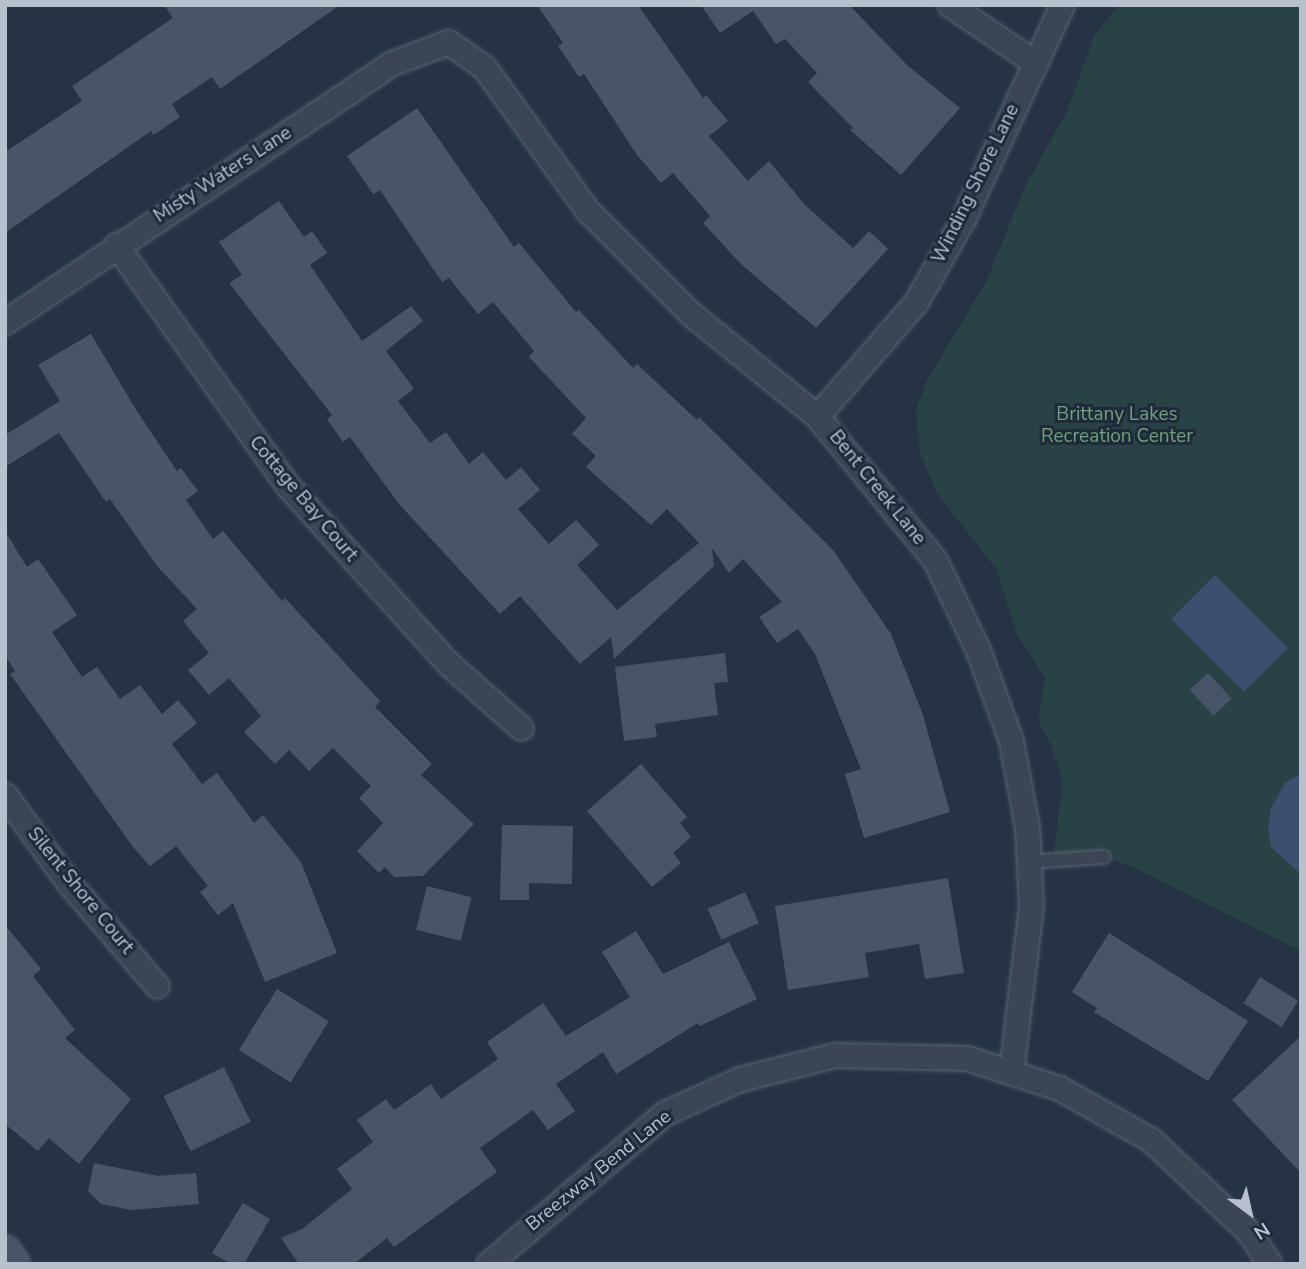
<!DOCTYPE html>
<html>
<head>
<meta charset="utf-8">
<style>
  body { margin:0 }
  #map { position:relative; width:1306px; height:1269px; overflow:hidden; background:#263345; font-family:"Nunito Sans",sans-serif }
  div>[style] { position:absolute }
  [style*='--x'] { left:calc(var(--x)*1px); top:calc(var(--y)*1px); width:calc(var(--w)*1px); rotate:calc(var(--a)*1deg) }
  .green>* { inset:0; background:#284246 }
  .water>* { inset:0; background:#3b506e; transform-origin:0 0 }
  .building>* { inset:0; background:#485569; transform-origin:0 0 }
  .roads { filter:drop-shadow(0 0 2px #596372) drop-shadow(0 0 2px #596372) }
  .lane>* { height:12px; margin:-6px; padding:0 6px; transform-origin:6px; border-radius:6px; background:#3b4554 }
  .street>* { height:23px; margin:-11.5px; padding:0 11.5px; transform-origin:11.5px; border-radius:11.5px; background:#3b4554 }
  .secondary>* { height:32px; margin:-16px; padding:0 16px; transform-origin:16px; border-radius:16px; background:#485467 }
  span { translate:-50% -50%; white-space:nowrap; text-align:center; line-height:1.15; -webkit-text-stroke:6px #1f2a3a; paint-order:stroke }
  .street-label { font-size:19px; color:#b8c0ce }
  .park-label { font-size:19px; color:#6ea07a }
  .frame { position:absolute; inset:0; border:7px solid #b8c0ce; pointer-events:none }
  .north { position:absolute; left:1215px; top:1178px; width:70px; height:70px; -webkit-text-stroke:5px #1f2a3a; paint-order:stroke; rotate:147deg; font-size:19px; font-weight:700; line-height:28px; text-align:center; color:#b8c0ce }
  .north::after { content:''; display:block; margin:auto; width:24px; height:32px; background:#b8c0ce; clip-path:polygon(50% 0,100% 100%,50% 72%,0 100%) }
</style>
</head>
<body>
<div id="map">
  <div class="green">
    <i style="clip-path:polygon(1118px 5px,1301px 5px,1301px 951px,1131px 866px,1104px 857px,1053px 862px,1063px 782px,1051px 745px,1038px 721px,1045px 678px,1017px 634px,996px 569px,936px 492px,920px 452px,916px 411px,926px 382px,985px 284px,1025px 187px,1066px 113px,1094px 37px)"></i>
  </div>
  <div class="water">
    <i style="left:1215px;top:575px;width:103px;height:62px;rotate:45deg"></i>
    <i style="clip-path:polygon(1301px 773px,1301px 874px,1271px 847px,1268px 829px,1271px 808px,1285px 783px)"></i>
  </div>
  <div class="building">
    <i style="clip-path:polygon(164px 5px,340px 5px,220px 89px,212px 77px,172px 104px,180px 117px,153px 135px,151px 131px,5px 233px,5px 152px,82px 101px,72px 86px,173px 18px)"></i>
    <i style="clip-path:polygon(537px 5px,638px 5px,703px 98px,706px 95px,728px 121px,709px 136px,748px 181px,769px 161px,805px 205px,853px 248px,869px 231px,888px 249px,816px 328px,741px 264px,703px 223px,710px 216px,673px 173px,661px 183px,637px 155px,584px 74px,579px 77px,558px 46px,563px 43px)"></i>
    <i style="clip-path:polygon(701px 5px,849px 5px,907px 65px,960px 108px,901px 175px,850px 130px,853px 128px,808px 82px,817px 73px,785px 39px,776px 44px,753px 11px,720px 33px)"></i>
    <i style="clip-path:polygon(417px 108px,514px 247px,519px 243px,576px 312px,579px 310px,633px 368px,637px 364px,697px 420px,699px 417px,833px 550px,891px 634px,923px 715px,950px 812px,864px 838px,845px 774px,861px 769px,815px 654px,798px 629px,777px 643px,759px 617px,782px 602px,743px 559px,729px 573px,712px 548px,714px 566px,614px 659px,611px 637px,580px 664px,520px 596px,500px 614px,399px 504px,350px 437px,343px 442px,327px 419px,332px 415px,229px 283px,242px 275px,219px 242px,279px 201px,304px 237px,312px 231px,327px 253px,310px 265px,362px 341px,411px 306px,423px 321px,386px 351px,414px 389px,398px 401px,430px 443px,446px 432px,469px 464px,483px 452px,506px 480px,521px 467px,540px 490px,518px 509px,549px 544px,576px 520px,599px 545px,577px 565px,617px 610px,699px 543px,667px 509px,651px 525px,586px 467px,596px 456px,572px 434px,586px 418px,529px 357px,534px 351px,493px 302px,478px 314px,449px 278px,442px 282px,380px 190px,373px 194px,347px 156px)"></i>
    <i style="clip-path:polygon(91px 334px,135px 408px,177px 471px,181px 468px,198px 491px,186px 500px,213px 539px,223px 531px,282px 601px,285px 598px,380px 701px,375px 707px,432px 764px,421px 775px,474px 824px,423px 876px,394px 877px,385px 867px,379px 873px,357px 851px,383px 823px,359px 798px,371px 786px,333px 748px,309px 771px,289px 750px,275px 764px,244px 732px,261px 716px,229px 678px,209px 695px,188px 670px,209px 653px,183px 621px,197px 609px,157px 566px,110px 499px,106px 502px,59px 433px,5px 467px,5px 435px,60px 401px,38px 365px)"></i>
    <i style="clip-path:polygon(5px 531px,27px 567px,38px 559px,77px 615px,52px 632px,82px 677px,97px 667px,120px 699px,140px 685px,162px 714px,178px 700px,197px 723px,172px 744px,202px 784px,217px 773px,254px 823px,263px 815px,301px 862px,337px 953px,265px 982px,233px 903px,218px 915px,200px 892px,208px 886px,176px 846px,150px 866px,133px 847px,10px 674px,15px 671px,5px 656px)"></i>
    <i style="clip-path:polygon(725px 653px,728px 682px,714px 683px,718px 715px,655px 724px,657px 737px,624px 741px,615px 667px)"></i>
    <i style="left:1208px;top:673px;width:35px;height:25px;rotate:47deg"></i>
    <i style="clip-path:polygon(641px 764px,687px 817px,680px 823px,691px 837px,673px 853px,681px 863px,652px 887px,587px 811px)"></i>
    <i style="clip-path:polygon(502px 825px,573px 826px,572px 884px,529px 883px,529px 900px,500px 900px)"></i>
    <i style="clip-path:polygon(948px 878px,964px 973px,925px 979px,919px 944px,865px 953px,869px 977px,788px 990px,775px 906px)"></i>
    <i style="left:427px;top:886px;width:46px;height:45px;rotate:14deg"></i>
    <i style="left:745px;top:892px;width:34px;height:41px;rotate:66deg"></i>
    <i style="clip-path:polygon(5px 925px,41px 969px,33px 976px,75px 1030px,65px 1038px,131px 1099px,79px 1164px,49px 1138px,38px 1151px,5px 1124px)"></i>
    <i style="clip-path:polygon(636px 931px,663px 974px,729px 942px,757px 999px,700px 1026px,698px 1023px,616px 1074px,603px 1052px,556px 1084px,575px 1111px,548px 1130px,533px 1110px,480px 1148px,497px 1172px,394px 1247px,387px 1238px,354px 1264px,299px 1264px,281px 1238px,302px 1229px,352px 1189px,337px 1169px,373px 1142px,357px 1120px,386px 1099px,394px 1110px,431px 1084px,441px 1099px,498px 1059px,487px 1042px,543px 1003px,566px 1036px,630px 997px,602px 952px)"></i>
    <i style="clip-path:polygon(1109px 933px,1248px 1021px,1208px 1081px,1094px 1012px,1097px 1008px,1072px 992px)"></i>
    <i style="left:1260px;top:977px;width:45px;height:31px;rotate:32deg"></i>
    <i style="left:277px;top:989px;width:61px;height:72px;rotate:32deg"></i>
    <i style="clip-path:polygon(1301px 1036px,1301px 1173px,1232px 1100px)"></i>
    <i style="left:224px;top:1067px;width:61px;height:67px;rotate:64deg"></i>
    <i style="clip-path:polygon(94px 1163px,158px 1176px,196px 1173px,199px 1204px,132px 1210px,101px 1204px,88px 1191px)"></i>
    <i style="clip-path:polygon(243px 1203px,270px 1219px,244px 1264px,231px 1264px,212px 1253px)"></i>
  </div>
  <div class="roads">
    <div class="lane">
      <i style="--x:1028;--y:862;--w:76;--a:-3.8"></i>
    </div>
    <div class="street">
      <i style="--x:950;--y:5;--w:102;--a:34.2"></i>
      <i style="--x:116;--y:245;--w:296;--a:54.5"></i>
      <i style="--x:288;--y:486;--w:240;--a:47.9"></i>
      <i style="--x:449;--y:664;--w:96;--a:41.6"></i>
      <i style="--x:5;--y:322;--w:463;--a:-33.8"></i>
      <i style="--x:390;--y:64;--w:62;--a:-20.8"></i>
      <i style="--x:448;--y:42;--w:44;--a:34.8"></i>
      <i style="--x:484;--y:67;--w:178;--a:54.2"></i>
      <i style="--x:588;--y:211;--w:146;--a:45"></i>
      <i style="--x:691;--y:314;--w:162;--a:39"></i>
      <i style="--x:817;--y:416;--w:186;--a:50.7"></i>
      <i style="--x:935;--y:560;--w:100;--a:64.5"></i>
      <i style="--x:978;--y:650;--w:97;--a:70.1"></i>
      <i style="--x:1011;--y:741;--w:87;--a:79.5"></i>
      <i style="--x:1027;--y:827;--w:78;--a:87.1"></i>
      <i style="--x:1031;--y:905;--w:168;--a:96.8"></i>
      <i style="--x:817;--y:416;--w:151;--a:-49"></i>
      <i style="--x:916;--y:302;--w:98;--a:-60.5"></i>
      <i style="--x:964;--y:217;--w:234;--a:-65.2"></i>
      <i style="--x:5;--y:795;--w:109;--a:54"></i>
      <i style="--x:69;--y:883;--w:135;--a:49.5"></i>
      <i style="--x:488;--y:1264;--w:233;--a:-40.5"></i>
      <i style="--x:665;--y:1113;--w:82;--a:-24.4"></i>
      <i style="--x:740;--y:1079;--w:98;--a:-14.2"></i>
      <i style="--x:835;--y:1055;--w:132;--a:1.3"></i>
      <i style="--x:967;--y:1058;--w:97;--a:18.1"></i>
      <i style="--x:1059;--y:1088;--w:106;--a:29.5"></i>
      <i style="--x:1151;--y:1140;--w:134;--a:43.2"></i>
      <i style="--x:1249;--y:1232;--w:38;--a:57"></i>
    </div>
    <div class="secondary">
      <i style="--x:5;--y:1252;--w:14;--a:56"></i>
    </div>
  </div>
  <div class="street-label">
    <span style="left:223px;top:175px;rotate:-33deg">Misty Waters Lane</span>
    <span style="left:976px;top:184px;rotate:-64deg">Winding Shore Lane</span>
    <span style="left:877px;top:488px;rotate:51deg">Bent Creek Lane</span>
    <span style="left:303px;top:499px;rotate:50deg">Cottage Bay Court</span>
    <span style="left:80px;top:891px;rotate:51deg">Silent Shore Court</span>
    <span style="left:599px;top:1171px;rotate:-39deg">Breezway Bend Lane</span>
  </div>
  <div class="park-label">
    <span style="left:1117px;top:426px">Brittany Lakes<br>Recreation Center</span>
  </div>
  <div class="frame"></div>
  <div class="north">N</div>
</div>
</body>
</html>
